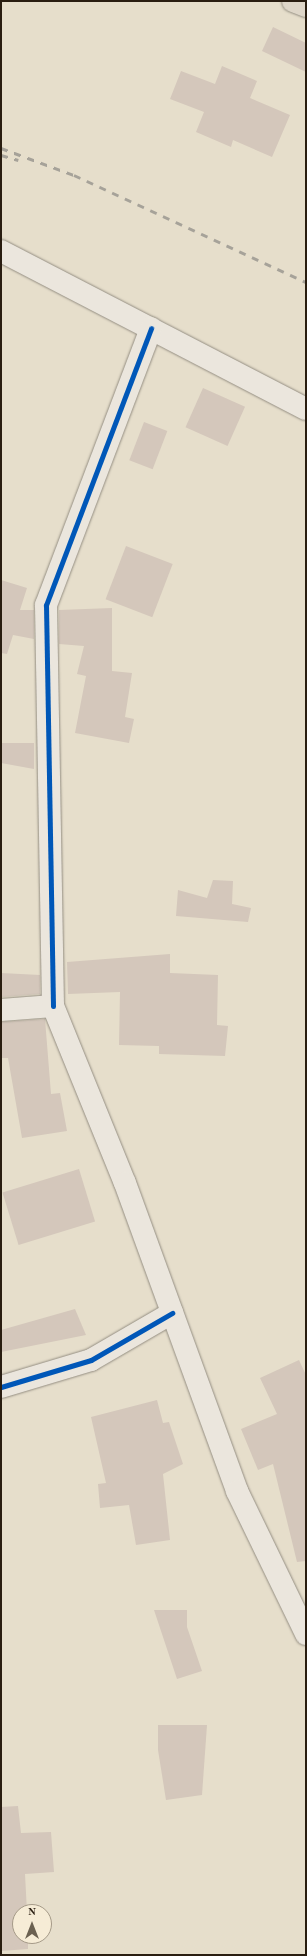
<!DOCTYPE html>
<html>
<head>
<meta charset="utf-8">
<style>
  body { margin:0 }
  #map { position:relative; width:307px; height:1956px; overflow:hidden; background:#e6decb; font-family:"Old Standard TT",serif }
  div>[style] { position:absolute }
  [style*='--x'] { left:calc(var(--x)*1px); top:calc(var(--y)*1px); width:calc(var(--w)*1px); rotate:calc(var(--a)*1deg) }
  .building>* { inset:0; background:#d4c7bb; transform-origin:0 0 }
  .roads { filter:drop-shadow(0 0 1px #948e82) drop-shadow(0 0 1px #948e82) }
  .minor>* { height:22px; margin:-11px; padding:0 11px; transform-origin:11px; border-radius:11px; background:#ebe6dd }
  .secondary>* { height:22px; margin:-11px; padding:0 11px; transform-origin:11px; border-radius:11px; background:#ebe6dd }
  .primary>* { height:22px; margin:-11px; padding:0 11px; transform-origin:11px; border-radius:11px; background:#ded6c8 }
  .rail>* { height:3px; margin-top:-1.5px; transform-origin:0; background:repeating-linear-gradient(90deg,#a6a299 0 7px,transparent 0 14px) }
  .cycleway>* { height:5px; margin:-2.5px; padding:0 2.5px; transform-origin:2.5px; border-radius:2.5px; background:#0057b8 }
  span { translate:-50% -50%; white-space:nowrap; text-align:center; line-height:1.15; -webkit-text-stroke:3.5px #f6ecd6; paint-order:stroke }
  .frame { position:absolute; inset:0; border:2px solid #291d10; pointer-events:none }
  .north { position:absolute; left:12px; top:1904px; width:40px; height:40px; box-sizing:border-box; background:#f6ecd6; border:1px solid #a49987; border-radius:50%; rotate:0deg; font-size:11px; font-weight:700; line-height:16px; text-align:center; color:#291d10 }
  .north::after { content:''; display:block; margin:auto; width:14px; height:18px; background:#6b6151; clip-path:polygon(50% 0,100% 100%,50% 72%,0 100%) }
</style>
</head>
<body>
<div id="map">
  <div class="building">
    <i style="clip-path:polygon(273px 27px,306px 43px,306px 72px,262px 51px)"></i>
    <i style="clip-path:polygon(222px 66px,257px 81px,250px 98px,290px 115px,272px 157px,233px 140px,231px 147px,196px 132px,204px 112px,170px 99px,181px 71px,215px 84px)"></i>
    <i style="left:203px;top:388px;width:46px;height:43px;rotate:24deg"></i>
    <i style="left:144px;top:422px;width:25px;height:41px;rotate:21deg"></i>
    <i style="left:126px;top:546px;width:50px;height:57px;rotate:21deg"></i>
    <i style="clip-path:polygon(1px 580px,27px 588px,20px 610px,34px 610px,34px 639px,13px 635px,7px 654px,1px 653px)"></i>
    <i style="clip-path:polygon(112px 608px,112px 671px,132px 673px,125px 717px,134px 719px,129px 743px,75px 733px,86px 676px,77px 674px,84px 646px,59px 644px,59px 610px)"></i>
    <i style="clip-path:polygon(1px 743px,34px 743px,34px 769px,1px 763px)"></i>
    <i style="clip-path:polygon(213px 880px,233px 881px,232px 904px,251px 908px,248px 922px,176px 916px,178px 890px,207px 898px)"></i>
    <i style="clip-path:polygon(170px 954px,170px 973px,218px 975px,217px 1025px,228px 1026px,225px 1056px,159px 1054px,159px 1046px,119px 1045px,120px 992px,68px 994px,67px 962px)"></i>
    <i style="clip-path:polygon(1px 973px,40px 975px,40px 994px,1px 997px)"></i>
    <i style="clip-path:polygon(45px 1019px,51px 1094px,60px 1093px,67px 1131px,22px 1138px,8px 1058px,1px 1058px,1px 1022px)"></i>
    <i style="left:79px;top:1169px;width:55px;height:80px;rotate:73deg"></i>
    <i style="clip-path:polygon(75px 1309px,86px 1335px,1px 1352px,1px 1330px)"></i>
    <i style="clip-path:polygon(299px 1360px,306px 1375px,306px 1561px,297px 1562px,273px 1464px,258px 1470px,241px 1429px,277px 1414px,260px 1378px)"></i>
    <i style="clip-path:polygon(157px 1400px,163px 1423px,169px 1422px,183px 1464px,163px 1474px,170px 1540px,136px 1545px,129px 1505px,100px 1508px,98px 1484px,106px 1483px,91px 1417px)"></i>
    <i style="clip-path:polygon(154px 1610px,187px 1610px,187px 1627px,202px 1671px,177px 1679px)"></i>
    <i style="clip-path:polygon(158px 1725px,207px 1725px,202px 1795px,166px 1800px,158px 1750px)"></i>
    <i style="clip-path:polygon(18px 1806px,21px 1833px,51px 1832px,54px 1872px,25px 1874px,27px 1912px,20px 1912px,20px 1936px,28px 1936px,28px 1949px,1px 1951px,1px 1807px)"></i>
  </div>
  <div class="roads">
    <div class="minor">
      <i style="--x:1;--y:251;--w:343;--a:27.4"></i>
      <i style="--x:53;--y:1006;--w:401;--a:-91"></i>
      <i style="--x:46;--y:605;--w:296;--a:-69.2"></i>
      <i style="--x:1;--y:1387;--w:94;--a:-16.7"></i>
      <i style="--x:91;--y:1360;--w:94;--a:-30.1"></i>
    </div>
    <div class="secondary">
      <i style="--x:1;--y:1010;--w:52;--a:-4.4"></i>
      <i style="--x:53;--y:1006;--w:191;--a:67.9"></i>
      <i style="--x:125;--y:1183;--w:328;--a:70"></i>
      <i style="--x:237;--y:1491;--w:159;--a:64.2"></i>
    </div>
    <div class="primary">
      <i style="--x:293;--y:1;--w:14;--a:21"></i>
    </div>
  </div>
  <div class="rail">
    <i style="--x:1;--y:148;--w:78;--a:20.3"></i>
    <i style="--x:74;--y:175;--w:255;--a:24.8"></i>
    <i style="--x:1;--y:155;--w:18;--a:16"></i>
  </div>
  <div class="cycleway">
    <i style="--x:53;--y:1006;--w:401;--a:-91"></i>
    <i style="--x:46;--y:605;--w:296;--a:-69.2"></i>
    <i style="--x:1;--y:1387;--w:94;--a:-16.7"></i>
    <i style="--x:91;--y:1360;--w:94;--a:-30.1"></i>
  </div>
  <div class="frame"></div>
  <div class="north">N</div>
</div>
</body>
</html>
